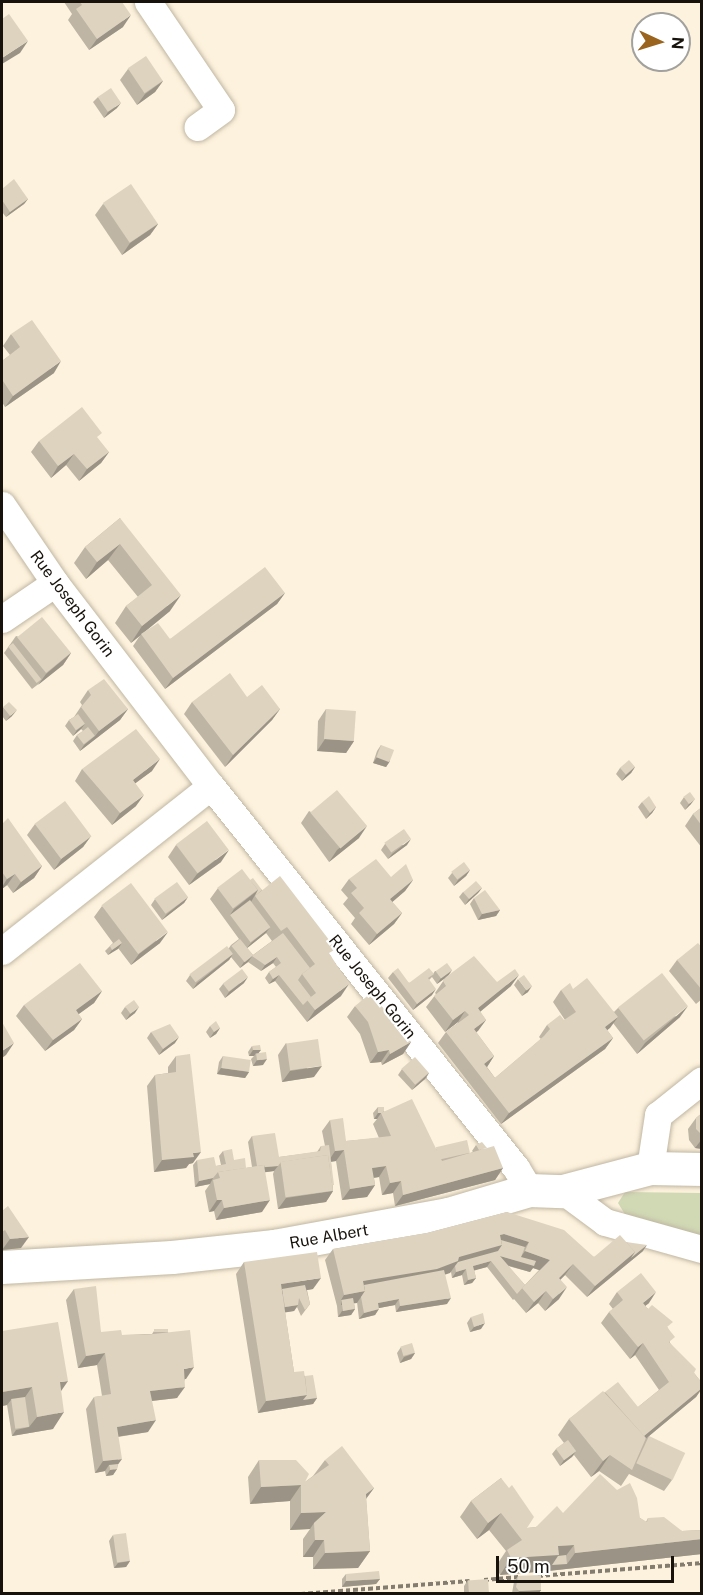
<!DOCTYPE html>
<html>
<head>
<meta charset="utf-8">
<style>
  body { margin:0 }
  #map { position:relative; width:703px; height:1595px; overflow:hidden; background:#fdf2dd; font-family:"Public Sans",sans-serif }
  div>[style] { position:absolute }
  [style*='--x'] { left:calc(var(--x)*1px); top:calc(var(--y)*1px); width:calc(var(--w)*1px); rotate:calc(var(--a)*1deg) }
  .green>* { inset:0; background:#d0d8b4 }
  .path>* { height:4px; margin-top:-2px; transform-origin:0; background:repeating-linear-gradient(90deg,#847c6f 0 4.5px,transparent 0 7.5px) }
  .roads { filter:drop-shadow(0 0 2px #c0b6a2) drop-shadow(0 0 2px #c0b6a2) }
  .street>* { height:27px; margin:-13.5px; padding:0 13.5px; transform-origin:13.5px; border-radius:13.5px; background:#fff }
  .secondary>* { height:33px; margin:-16.5px; padding:0 16.5px; transform-origin:16.5px; border-radius:16.5px; background:#fff }
  .wall>* { inset:0; background:#bfb5a4 }
  .shaded-wall>* { inset:0; background:#9b9486 }
  .building>* { inset:0; background:#ded3bf; transform-origin:0 0 }
  span { translate:-50% -50%; white-space:nowrap; text-align:center; line-height:1.15; -webkit-text-stroke:4.5px #fff; paint-order:stroke }
  .street-label { font-size:16px; color:#17130c }
  .frame { position:absolute; inset:0; border:3px solid #17130c; pointer-events:none }
  .north { position:absolute; left:631px; top:12px; width:60px; height:60px; box-sizing:border-box; background:#fff; border:2px solid #a2a19e; border-radius:50%; rotate:94deg; font-size:16px; font-weight:700; line-height:24px; text-align:center; color:#17130c }
  .north::after { content:''; display:block; margin:auto; width:21px; height:27px; background:#9a631e; clip-path:polygon(50% 0,100% 100%,50% 72%,0 100%) }
  .scale { position:absolute; left:496px; top:1556px; width:178px; height:27px; box-sizing:border-box; border:3px solid #17130c; border-top:0; padding-left:8px; font-size:18px; line-height:21px; white-space:nowrap; color:#17130c; -webkit-text-stroke:4px #fff; paint-order:stroke }
</style>
</head>
<body>
<div id="map">
  <div class="green">
    <i style="clip-path:polygon(625px 1192px,701px 1193px,701px 1236px,626px 1216px,618px 1203px)"></i>
  </div>
  <div class="path">
    <i style="--x:538;--y:1576;--w:165;--a:-4.5"></i>
    <i style="--x:484;--y:1580;--w:37;--a:-5"></i>
    <i style="--x:301;--y:1594;--w:169;--a:-4.4"></i>
  </div>
  <div class="roads">
    <div class="street">
      <i style="--x:148;--y:2;--w:130;--a:55.9"></i>
      <i style="--x:221;--y:110;--w:29;--a:144"></i>
      <i style="--x:2;--y:505;--w:94;--a:55.8"></i>
      <i style="--x:55;--y:583;--w:256;--a:52.5"></i>
      <i style="--x:211;--y:786;--w:489;--a:51.4"></i>
      <i style="--x:516;--y:1168;--w:26;--a:59"></i>
      <i style="--x:2;--y:619;--w:64;--a:-34.2"></i>
      <i style="--x:2;--y:951;--w:266;--a:-38.3"></i>
      <i style="--x:650;--y:1168;--w:54;--a:-81.4"></i>
      <i style="--x:658;--y:1115;--w:56;--a:-38.5"></i>
      <i style="--x:563;--y:1191;--w:52;--a:36.4"></i>
      <i style="--x:605;--y:1222;--w:101;--a:15.6"></i>
    </div>
    <div class="secondary">
      <i style="--x:2;--y:1267;--w:170;--a:-3.4"></i>
      <i style="--x:172;--y:1257;--w:103;--a:-6.2"></i>
      <i style="--x:274;--y:1246;--w:177;--a:-10.4"></i>
      <i style="--x:448;--y:1214;--w:84;--a:-16.5"></i>
      <i style="--x:529;--y:1190;--w:34;--a:2"></i>
      <i style="--x:563;--y:1191;--w:90;--a:-14.8"></i>
      <i style="--x:650;--y:1168;--w:52;--a:1.1"></i>
    </div>
  </div>
  <div class="wall">
    <i style="clip-path:polygon(64px 2px,122px 2px,123px 27px,89px 50px,68px 20px,72px 14px)"></i>
    <i style="clip-path:polygon(128px 69px,163px 81px,155px 92px,137px 105px,120px 80px)"></i>
    <i style="clip-path:polygon(98px 97px,117px 108px,104px 118px,93px 102px)"></i>
    <i style="clip-path:polygon(2px 189px,28px 199px,24px 204px,6px 217px,2px 212px)"></i>
    <i style="clip-path:polygon(103px 204px,158px 224px,150px 235px,122px 255px,95px 215px)"></i>
    <i style="clip-path:polygon(11px 334px,54px 373px,5px 407px,2px 402px,2px 361px,10px 355px,3px 346px)"></i>
    <i style="clip-path:polygon(39px 441px,109px 452px,101px 463px,79px 481px,66px 465px,51px 478px,31px 452px)"></i>
    <i style="clip-path:polygon(120px 518px,170px 611px,131px 643px,115px 623px,126px 606px,138px 597px,108px 560px,86px 579px,74px 563px,85px 547px)"></i>
    <i style="clip-path:polygon(285px 593px,277px 604px,165px 689px,133px 646px,141px 634px,170px 639px)"></i>
    <i style="clip-path:polygon(16px 636px,71px 653px,63px 665px,32px 689px,4px 653px)"></i>
    <i style="clip-path:polygon(88px 690px,128px 709px,120px 720px,80px 751px,73px 741px,77px 735px,83px 731px,81px 729px,73px 736px,65px 726px,69px 720px,74px 717px,82px 705px,80px 702px)"></i>
    <i style="clip-path:polygon(247px 697px,280px 709px,272px 720px,225px 767px,184px 714px,192px 702px)"></i>
    <i style="clip-path:polygon(3px 707px,12px 716px,6px 721px,2px 716px,2px 709px)"></i>
    <i style="clip-path:polygon(326px 709px,354px 741px,346px 753px,317px 751px,318px 721px)"></i>
    <i style="clip-path:polygon(381px 745px,390px 761px,386px 767px,373px 763px,377px 751px)"></i>
    <i style="clip-path:polygon(635px 767px,631px 773px,622px 781px,616px 774px,620px 768px)"></i>
    <i style="clip-path:polygon(82px 769px,152px 771px,135px 783px,136px 806px,112px 825px,75px 781px)"></i>
    <i style="clip-path:polygon(684px 797px,691px 804px,685px 810px,680px 803px)"></i>
    <i style="clip-path:polygon(642px 802px,656px 807px,652px 813px,646px 819px,638px 807px)"></i>
    <i style="clip-path:polygon(702px 807px,702px 848px,685px 826px,693px 814px)"></i>
    <i style="clip-path:polygon(309px 811px,359px 838px,329px 862px,301px 823px)"></i>
    <i style="clip-path:polygon(2px 824px,42px 866px,34px 878px,13px 893px,7px 885px,2px 889px)"></i>
    <i style="clip-path:polygon(35px 824px,91px 836px,83px 847px,54px 870px,27px 835px)"></i>
    <i style="clip-path:polygon(385px 844px,407px 845px,388px 859px,381px 850px)"></i>
    <i style="clip-path:polygon(176px 845px,221px 862px,189px 885px,168px 857px)"></i>
    <i style="clip-path:polygon(470px 870px,466px 876px,454px 886px,448px 878px,452px 873px)"></i>
    <i style="clip-path:polygon(391px 877px,413px 880px,405px 891px,392px 902px,402px 913px,394px 924px,369px 945px,351px 924px,355px 918px,343px 904px,348px 898px,341px 890px,349px 879px)"></i>
    <i style="clip-path:polygon(evenodd,250px 880px,262px 890px,331px 956px,341px 996px,307px 1022px,275px 981px,269px 984px,265px 978px,269px 972px,276px 967px,273px 963px,261px 971px,248px 962px,240px 968px,231px 957px,229px 960px,193px 989px,186px 981px,190px 975px,229px 948px,231px 945px,239px 939px,210px 899px,218px 888px,250px 880px,266px 933px,272px 941px,253px 955px,247px 948px,266px 933px)"></i>
    <i style="clip-path:polygon(482px 888px,478px 893px,465px 905px,459px 897px,463px 892px)"></i>
    <i style="clip-path:polygon(188px 897px,184px 903px,162px 920px,151px 905px,155px 899px)"></i>
    <i style="clip-path:polygon(474px 898px,500px 910px,496px 916px,478px 920px,470px 904px)"></i>
    <i style="clip-path:polygon(102px 906px,160px 943px,131px 965px,118px 948px,108px 955px,105px 951px,113px 943px,94px 917px)"></i>
    <i style="clip-path:polygon(702px 948px,702px 999px,696px 1004px,669px 971px,677px 960px)"></i>
    <i style="clip-path:polygon(452px 970px,448px 976px,437px 984px,432px 977px,429px 980px,432px 995px,413px 1010px,388px 978px,393px 972px,409px 983px,433px 974px,435px 971px)"></i>
    <i style="clip-path:polygon(446px 977px,497px 982px,511px 986px,480px 1012px,486px 1020px,476px 1032px,494px 1056px,487px 1067px,495px 1078px,541px 1039px,539px 1037px,547px 1025px,565px 1020px,553px 1002px,561px 990px,573px 989px,614px 1012px,618px 1008px,680px 1017px,637px 1054px,613px 1023px,607px 1030px,613px 1038px,605px 1049px,501px 1124px,438px 1043px,446px 1032px,458px 1023px,458px 1022px,445px 1032px,426px 1007px,436px 994px,435px 993px)"></i>
    <i style="clip-path:polygon(518px 979px,528px 992px,522px 996px,514px 985px)"></i>
    <i style="clip-path:polygon(244px 983px,225px 998px,219px 989px,223px 984px)"></i>
    <i style="clip-path:polygon(102px 991px,94px 1003px,78px 1014px,82px 1019px,74px 1030px,45px 1051px,16px 1016px,24px 1005px)"></i>
    <i style="clip-path:polygon(355px 1006px,411px 1042px,403px 1054px,382px 1065px,381px 1062px,370px 1063px,360px 1034px,347px 1017px)"></i>
    <i style="clip-path:polygon(125px 1007px,135px 1013px,126px 1020px,121px 1013px)"></i>
    <i style="clip-path:polygon(210px 1026px,220px 1028px,216px 1034px,210px 1038px,206px 1032px)"></i>
    <i style="clip-path:polygon(151px 1032px,175px 1043px,159px 1055px,147px 1038px)"></i>
    <i style="clip-path:polygon(286px 1043px,314px 1077px,282px 1082px,278px 1055px)"></i>
    <i style="clip-path:polygon(252px 1046px,259px 1053px,263px 1065px,253px 1066px,251px 1059px,254px 1056px,249px 1056px,248px 1052px)"></i>
    <i style="clip-path:polygon(176px 1056px,193px 1163px,189px 1164px,186px 1168px,154px 1172px,147px 1086px,155px 1075px,168px 1073px,168px 1067px)"></i>
    <i style="clip-path:polygon(223px 1056px,249px 1072px,245px 1078px,217px 1074px,219px 1062px)"></i>
    <i style="clip-path:polygon(402px 1069px,429px 1073px,425px 1079px,412px 1090px,398px 1075px)"></i>
    <i style="clip-path:polygon(378px 1107px,436px 1149px,470px 1153px,473px 1152px,472px 1151px,476px 1145px,503px 1168px,495px 1180px,395px 1206px,393px 1193px,382px 1195px,379px 1177px,374px 1178px,375px 1185px,367px 1197px,342px 1200px,336px 1161px,331px 1162px,333px 1191px,326px 1202px,278px 1209px,273px 1174px,274px 1171px,265px 1172px,262px 1212px,216px 1220px,214px 1211px,209px 1212px,205px 1191px,210px 1184px,195px 1187px,193px 1165px,197px 1160px,216px 1166px,221px 1165px,219px 1156px,223px 1151px,234px 1160px,246px 1168px,252px 1167px,248px 1142px,252px 1136px,279px 1157px,317px 1152px,321px 1146px,325px 1146px,322px 1131px,330px 1120px,346px 1141px,379px 1138px,373px 1124px,377px 1119px,374px 1119px,373px 1113px)"></i>
    <i style="clip-path:polygon(702px 1113px,702px 1149px,695px 1148px,689px 1140px,688px 1129px,696px 1118px)"></i>
    <i style="clip-path:polygon(2px 1208px,21px 1248px,2px 1250px)"></i>
    <i style="clip-path:polygon(evenodd,507px 1212px,594px 1257px,626px 1242px,643px 1251px,587px 1297px,565px 1275px,560px 1280px,559px 1299px,545px 1311px,538px 1303px,526px 1313px,514px 1299px,513px 1300px,487px 1267px,474px 1270px,476px 1278px,472px 1283px,464px 1285px,462px 1275px,452px 1278px,451px 1272px,445px 1274px,447px 1304px,396px 1312px,395px 1305px,379px 1308px,375px 1315px,359px 1319px,357px 1302px,354px 1303px,355px 1309px,351px 1315px,338px 1317px,337px 1306px,325px 1260px,333px 1249px,427px 1233px,507px 1212px,508px 1266px,530px 1272px,533px 1268px,539px 1270px,525px 1285px,508px 1266px)"></i>
    <i style="clip-path:polygon(244px 1262px,313px 1289px,307px 1290px,310px 1304px,301px 1316px,297px 1307px,294px 1311px,285px 1312px,294px 1372px,305px 1376px,317px 1398px,313px 1404px,258px 1413px,236px 1274px)"></i>
    <i style="clip-path:polygon(74px 1289px,101px 1332px,122px 1335px,152px 1334px,154px 1331px,168px 1332px,186px 1379px,185px 1379px,177px 1398px,152px 1401px,148px 1432px,118px 1437px,118px 1464px,117px 1469px,113px 1475px,106px 1476px,105px 1471px,95px 1473px,86px 1409px,94px 1397px,102px 1396px,97px 1365px,78px 1368px,66px 1300px)"></i>
    <i style="clip-path:polygon(617px 1292px,649px 1303px,645px 1306px,668px 1328px,670px 1343px,702px 1383px,702px 1389px,696px 1397px,649px 1436px,672px 1480px,664px 1491px,629px 1474px,621px 1486px,599px 1471px,591px 1477px,574px 1455px,560px 1466px,552px 1454px,556px 1449px,564px 1443px,558px 1435px,569px 1419px,605px 1392px,638px 1407px,659px 1390px,635px 1355px,630px 1359px,601px 1323px,609px 1312px,613px 1309px,609px 1304px)"></i>
    <i style="clip-path:polygon(471px 1317px,481px 1329px,470px 1332px,467px 1323px)"></i>
    <i style="clip-path:polygon(2px 1331px,61px 1391px,53px 1429px,12px 1436px,7px 1405px,2px 1406px)"></i>
    <i style="clip-path:polygon(401px 1347px,415px 1353px,411px 1359px,400px 1363px,397px 1353px)"></i>
    <i style="clip-path:polygon(259px 1460px,305px 1482px,313px 1476px,325px 1460px,374px 1488px,366px 1499px,370px 1551px,358px 1568px,313px 1569px,313px 1557px,303px 1557px,303px 1539px,310px 1529px,290px 1530px,290px 1501px,250px 1504px,248px 1477px)"></i>
    <i style="clip-path:polygon(501px 1478px,527px 1528px,536px 1527px,563px 1513px,640px 1518px,646px 1522px,648px 1518px,682px 1531px,702px 1530px,702px 1554px,548px 1571px,500px 1575px,496px 1566px,506px 1551px,489px 1530px,477px 1539px,460px 1517px,471px 1501px)"></i>
    <i style="clip-path:polygon(113px 1535px,130px 1561px,126px 1567px,114px 1568px,109px 1541px)"></i>
    <i style="clip-path:polygon(346px 1574px,380px 1579px,376px 1584px,342px 1587px,342px 1579px)"></i>
    <i style="clip-path:polygon(518px 1576px,541px 1590px,539px 1593px,512px 1593px,514px 1582px)"></i>
    <i style="clip-path:polygon(468px 1580px,488px 1593px,464px 1593px,464px 1586px)"></i>
  </div>
  <div class="shaded-wall">
    <i style="clip-path:polygon(131px 15px,123px 27px,89px 50px,97px 39px)"></i>
    <i style="clip-path:polygon(28px 41px,20px 53px,2px 64px,2px 58px)"></i>
    <i style="clip-path:polygon(163px 81px,155px 92px,137px 105px,145px 94px)"></i>
    <i style="clip-path:polygon(121px 103px,117px 108px,104px 118px,108px 112px)"></i>
    <i style="clip-path:polygon(28px 199px,24px 204px,6px 217px,10px 212px)"></i>
    <i style="clip-path:polygon(158px 224px,150px 235px,122px 255px,130px 243px)"></i>
    <i style="clip-path:polygon(61px 361px,54px 373px,5px 407px,13px 396px)"></i>
    <i style="clip-path:polygon(109px 452px,101px 463px,79px 481px,87px 469px)"></i>
    <i style="clip-path:polygon(74px 454px,66px 465px,51px 478px,58px 466px)"></i>
    <i style="clip-path:polygon(120px 544px,108px 560px,86px 579px,97px 562px)"></i>
    <i style="clip-path:polygon(285px 593px,277px 604px,165px 689px,173px 678px)"></i>
    <i style="clip-path:polygon(181px 595px,170px 611px,131px 643px,142px 626px)"></i>
    <i style="clip-path:polygon(71px 653px,63px 665px,38px 685px,46px 674px)"></i>
    <i style="clip-path:polygon(128px 709px,120px 720px,80px 751px,84px 745px,95px 736px,99px 731px)"></i>
    <i style="clip-path:polygon(280px 709px,272px 720px,225px 767px,233px 755px)"></i>
    <i style="clip-path:polygon(17px 710px,12px 716px,6px 721px,10px 716px)"></i>
    <i style="clip-path:polygon(85px 724px,81px 729px,73px 736px,77px 730px)"></i>
    <i style="clip-path:polygon(325px 739px,354px 741px,346px 753px,317px 751px)"></i>
    <i style="clip-path:polygon(377px 757px,390px 761px,386px 767px,373px 763px)"></i>
    <i style="clip-path:polygon(160px 759px,152px 771px,125px 791px,133px 780px)"></i>
    <i style="clip-path:polygon(635px 767px,631px 773px,622px 781px,626px 775px)"></i>
    <i style="clip-path:polygon(144px 795px,136px 806px,112px 825px,120px 813px)"></i>
    <i style="clip-path:polygon(695px 799px,691px 804px,685px 810px,689px 804px)"></i>
    <i style="clip-path:polygon(656px 807px,652px 813px,646px 819px,650px 813px)"></i>
    <i style="clip-path:polygon(367px 826px,359px 838px,329px 862px,337px 850px)"></i>
    <i style="clip-path:polygon(91px 836px,83px 847px,54px 870px,62px 858px)"></i>
    <i style="clip-path:polygon(411px 839px,407px 845px,388px 859px,392px 854px)"></i>
    <i style="clip-path:polygon(229px 850px,221px 862px,189px 885px,197px 874px)"></i>
    <i style="clip-path:polygon(42px 866px,34px 878px,13px 893px,21px 882px)"></i>
    <i style="clip-path:polygon(470px 870px,466px 876px,454px 886px,458px 880px)"></i>
    <i style="clip-path:polygon(15px 874px,7px 885px,2px 889px,2px 887px,7px 879px)"></i>
    <i style="clip-path:polygon(413px 880px,405px 891px,382px 911px,390px 899px)"></i>
    <i style="clip-path:polygon(482px 888px,478px 893px,465px 905px,469px 899px)"></i>
    <i style="clip-path:polygon(258px 890px,251px 902px,230px 915px,234px 909px)"></i>
    <i style="clip-path:polygon(188px 897px,184px 903px,162px 920px,167px 914px)"></i>
    <i style="clip-path:polygon(500px 910px,496px 916px,478px 920px,482px 914px)"></i>
    <i style="clip-path:polygon(402px 913px,394px 924px,369px 945px,377px 934px)"></i>
    <i style="clip-path:polygon(270px 927px,266px 933px,246px 949px,251px 943px)"></i>
    <i style="clip-path:polygon(168px 932px,160px 943px,131px 965px,139px 954px)"></i>
    <i style="clip-path:polygon(122px 943px,118px 949px,108px 955px,112px 950px)"></i>
    <i style="clip-path:polygon(233px 954px,229px 960px,193px 989px,197px 983px)"></i>
    <i style="clip-path:polygon(253px 955px,248px 962px,240px 968px,244px 962px)"></i>
    <i style="clip-path:polygon(277px 957px,273px 963px,261px 971px,265px 965px)"></i>
    <i style="clip-path:polygon(452px 970px,448px 976px,437px 984px,441px 978px)"></i>
    <i style="clip-path:polygon(279px 975px,275px 981px,269px 984px,273px 979px)"></i>
    <i style="clip-path:polygon(519px 975px,511px 986px,470px 1020px,478px 1008px)"></i>
    <i style="clip-path:polygon(248px 977px,244px 983px,225px 998px,229px 992px)"></i>
    <i style="clip-path:polygon(349px 984px,341px 996px,307px 1022px,315px 1010px)"></i>
    <i style="clip-path:polygon(532px 986px,528px 992px,522px 996px,526px 990px)"></i>
    <i style="clip-path:polygon(436px 989px,432px 995px,413px 1010px,417px 1004px)"></i>
    <i style="clip-path:polygon(102px 991px,94px 1003px,68px 1022px,76px 1010px)"></i>
    <i style="clip-path:polygon(688px 1006px,680px 1017px,637px 1054px,645px 1043px)"></i>
    <i style="clip-path:polygon(139px 1007px,135px 1013px,126px 1020px,130px 1014px)"></i>
    <i style="clip-path:polygon(465px 1011px,458px 1022px,445px 1032px,453px 1020px)"></i>
    <i style="clip-path:polygon(618px 1017px,610px 1028px,597px 1038px,605px 1027px)"></i>
    <i style="clip-path:polygon(82px 1019px,74px 1030px,45px 1051px,53px 1040px)"></i>
    <i style="clip-path:polygon(486px 1020px,478px 1031px,466px 1040px,474px 1029px)"></i>
    <i style="clip-path:polygon(220px 1028px,216px 1034px,210px 1038px,214px 1032px)"></i>
    <i style="clip-path:polygon(179px 1037px,175px 1043px,159px 1055px,163px 1049px)"></i>
    <i style="clip-path:polygon(613px 1038px,605px 1049px,501px 1124px,509px 1113px)"></i>
    <i style="clip-path:polygon(411px 1042px,403px 1054px,382px 1065px,390px 1054px)"></i>
    <i style="clip-path:polygon(14px 1043px,6px 1055px,2px 1058px,2px 1051px)"></i>
    <i style="clip-path:polygon(253px 1050px,261px 1050px,257px 1055px,256px 1053px,254px 1056px,249px 1056px)"></i>
    <i style="clip-path:polygon(389px 1050px,381px 1062px,370px 1063px,378px 1052px)"></i>
    <i style="clip-path:polygon(494px 1056px,487px 1067px,484px 1064px)"></i>
    <i style="clip-path:polygon(267px 1059px,263px 1065px,253px 1066px,257px 1060px)"></i>
    <i style="clip-path:polygon(322px 1066px,314px 1077px,282px 1082px,290px 1071px)"></i>
    <i style="clip-path:polygon(221px 1068px,249px 1072px,245px 1078px,217px 1074px)"></i>
    <i style="clip-path:polygon(429px 1073px,425px 1079px,412px 1090px,416px 1085px)"></i>
    <i style="clip-path:polygon(378px 1113px,381px 1113px,377px 1119px,374px 1119px)"></i>
    <i style="clip-path:polygon(702px 1139px,702px 1149px,695px 1148px)"></i>
    <i style="clip-path:polygon(344px 1150px,336px 1161px,328px 1162px,335px 1151px)"></i>
    <i style="clip-path:polygon(201px 1152px,193px 1163px,189px 1164px,186px 1168px,154px 1172px,162px 1160px,193px 1153px)"></i>
    <i style="clip-path:polygon(278px 1166px,274px 1171px,253px 1174px,257px 1168px)"></i>
    <i style="clip-path:polygon(386px 1166px,379px 1177px,364px 1179px,372px 1168px)"></i>
    <i style="clip-path:polygon(503px 1168px,495px 1180px,395px 1206px,403px 1195px)"></i>
    <i style="clip-path:polygon(213px 1178px,210px 1184px,195px 1187px,199px 1181px)"></i>
    <i style="clip-path:polygon(401px 1181px,393px 1193px,382px 1195px,390px 1183px)"></i>
    <i style="clip-path:polygon(375px 1185px,367px 1197px,342px 1200px,350px 1189px)"></i>
    <i style="clip-path:polygon(333px 1191px,326px 1202px,278px 1209px,286px 1198px)"></i>
    <i style="clip-path:polygon(217px 1200px,222px 1200px,214px 1211px,209px 1212px)"></i>
    <i style="clip-path:polygon(270px 1200px,262px 1212px,216px 1220px,224px 1208px)"></i>
    <i style="clip-path:polygon(504px 1234px,529px 1242px,521px 1253px,494px 1257px,455px 1266px,450px 1273px,429px 1280px,360px 1291px,363px 1281px,459px 1257px,500px 1235px)"></i>
    <i style="clip-path:polygon(29px 1237px,21px 1248px,2px 1250px,10px 1239px)"></i>
    <i style="clip-path:polygon(647px 1245px,643px 1251px,587px 1297px,595px 1286px,635px 1252px)"></i>
    <i style="clip-path:polygon(525px 1251px,550px 1260px,542px 1271px,533px 1268px,530px 1272px,496px 1262px,500px 1256px,518px 1261px)"></i>
    <i style="clip-path:polygon(491px 1261px,487px 1267px,469px 1272px,473px 1266px)"></i>
    <i style="clip-path:polygon(573px 1264px,565px 1275px,551px 1289px,559px 1278px)"></i>
    <i style="clip-path:polygon(466px 1269px,462px 1275px,452px 1278px,456px 1272px)"></i>
    <i style="clip-path:polygon(321px 1278px,313px 1289px,278px 1295px,281px 1284px)"></i>
    <i style="clip-path:polygon(476px 1278px,472px 1283px,464px 1285px,468px 1280px)"></i>
    <i style="clip-path:polygon(567px 1287px,559px 1299px,545px 1311px,553px 1299px)"></i>
    <i style="clip-path:polygon(365px 1291px,357px 1303px,341px 1305px,341px 1300px,344px 1295px)"></i>
    <i style="clip-path:polygon(546px 1291px,538px 1303px,526px 1313px,534px 1302px)"></i>
    <i style="clip-path:polygon(656px 1292px,649px 1303px,635px 1314px,643px 1303px)"></i>
    <i style="clip-path:polygon(451px 1298px,447px 1304px,396px 1312px,400px 1306px)"></i>
    <i style="clip-path:polygon(399px 1299px,395px 1305px,374px 1309px,378px 1303px)"></i>
    <i style="clip-path:polygon(298px 1305px,294px 1311px,276px 1314px,280px 1308px)"></i>
    <i style="clip-path:polygon(355px 1309px,351px 1315px,338px 1317px,342px 1311px)"></i>
    <i style="clip-path:polygon(379px 1309px,375px 1315px,359px 1319px,364px 1313px)"></i>
    <i style="clip-path:polygon(485px 1323px,481px 1329px,470px 1332px,474px 1327px)"></i>
    <i style="clip-path:polygon(643px 1343px,635px 1355px,630px 1359px,638px 1347px)"></i>
    <i style="clip-path:polygon(105px 1353px,97px 1365px,78px 1368px,86px 1356px)"></i>
    <i style="clip-path:polygon(415px 1353px,411px 1359px,400px 1363px,404px 1357px)"></i>
    <i style="clip-path:polygon(194px 1367px,186px 1379px,176px 1380px,184px 1369px)"></i>
    <i style="clip-path:polygon(68px 1381px,57px 1397px,60px 1382px)"></i>
    <i style="clip-path:polygon(32px 1387px,21px 1403px,11px 1400px,7px 1405px,2px 1406px,2px 1392px)"></i>
    <i style="clip-path:polygon(185px 1387px,177px 1398px,142px 1402px,150px 1391px)"></i>
    <i style="clip-path:polygon(702px 1388px,696px 1397px,631px 1451px,639px 1440px)"></i>
    <i style="clip-path:polygon(307px 1395px,317px 1398px,313px 1404px,258px 1413px,266px 1401px)"></i>
    <i style="clip-path:polygon(64px 1412px,53px 1429px,12px 1436px,16px 1430px,29px 1427px,37px 1417px)"></i>
    <i style="clip-path:polygon(156px 1420px,148px 1432px,109px 1438px,117px 1427px)"></i>
    <i style="clip-path:polygon(576px 1451px,572px 1457px,560px 1466px,564px 1460px)"></i>
    <i style="clip-path:polygon(610px 1455px,599px 1471px,591px 1477px,603px 1461px)"></i>
    <i style="clip-path:polygon(122px 1459px,114px 1470px,117px 1469px,113px 1475px,106px 1476px,110px 1470px,109px 1465px,105px 1471px,95px 1473px,103px 1461px)"></i>
    <i style="clip-path:polygon(301px 1485px,290px 1501px,250px 1504px,261px 1487px)"></i>
    <i style="clip-path:polygon(374px 1488px,362px 1504px,366px 1494px)"></i>
    <i style="clip-path:polygon(326px 1512px,314px 1523px,310px 1529px,290px 1530px,301px 1513px)"></i>
    <i style="clip-path:polygon(501px 1513px,489px 1530px,477px 1539px,488px 1523px)"></i>
    <i style="clip-path:polygon(702px 1539px,702px 1554px,548px 1571px,500px 1575px,511px 1558px,558px 1546px,574px 1545px,562px 1561px,567px 1564px,575px 1553px)"></i>
    <i style="clip-path:polygon(315px 1540px,324px 1540px,313px 1557px,303px 1557px)"></i>
    <i style="clip-path:polygon(370px 1551px,358px 1568px,313px 1569px,325px 1553px)"></i>
    <i style="clip-path:polygon(130px 1561px,126px 1567px,114px 1568px,118px 1563px)"></i>
    <i style="clip-path:polygon(380px 1579px,376px 1584px,342px 1587px,346px 1581px)"></i>
    <i style="clip-path:polygon(541px 1590px,539px 1593px,518px 1593px,519px 1591px)"></i>
  </div>
  <div class="building">
    <i style="clip-path:polygon(80px 2px,122px 2px,131px 15px,97px 39px,76px 9px,82px 5px)"></i>
    <i style="clip-path:polygon(9px 14px,28px 41px,2px 58px,2px 19px)"></i>
    <i style="left:146px;top:56px;width:30px;height:22px;rotate:56deg"></i>
    <i style="left:111px;top:88px;width:18px;height:16px;rotate:56deg"></i>
    <i style="clip-path:polygon(14px 179px,28px 199px,10px 212px,2px 200px,2px 189px)"></i>
    <i style="left:131px;top:184px;width:48px;height:34px;rotate:56deg"></i>
    <i style="clip-path:polygon(32px 320px,61px 361px,13px 396px,3px 381px,2px 382px,2px 361px,20px 347px,11px 334px)"></i>
    <i style="clip-path:polygon(82px 407px,102px 433px,97px 437px,109px 452px,87px 469px,74px 454px,58px 466px,39px 441px)"></i>
    <i style="clip-path:polygon(120px 518px,181px 595px,142px 626px,126px 606px,152px 585px,120px 544px,97px 562px,85px 547px)"></i>
    <i style="clip-path:polygon(265px 567px,285px 593px,173px 678px,141px 634px,158px 623px,170px 639px)"></i>
    <i style="left:42px;top:617px;width:46px;height:32px;rotate:51deg"></i>
    <i style="left:13px;top:643px;width:46px;height:6px;rotate:52deg"></i>
    <i style="clip-path:polygon(230px 673px,247px 697px,262px 685px,280px 709px,233px 755px,192px 702px)"></i>
    <i style="clip-path:polygon(104px 679px,128px 709px,99px 731px,81px 707px,91px 695px,88px 690px)"></i>
    <i style="clip-path:polygon(9px 702px,17px 710px,10px 716px,3px 707px)"></i>
    <i style="left:326px;top:709px;width:30px;height:30px;rotate:4deg"></i>
    <i style="left:78px;top:714px;width:12px;height:11px;rotate:55deg"></i>
    <i style="left:88px;top:727px;width:11px;height:14px;rotate:52deg"></i>
    <i style="clip-path:polygon(136px 729px,160px 759px,133px 780px,144px 795px,120px 813px,82px 769px)"></i>
    <i style="left:381px;top:745px;width:14px;height:13px;rotate:21deg"></i>
    <i style="left:629px;top:760px;width:9px;height:12px;rotate:49deg"></i>
    <i style="left:337px;top:790px;width:47px;height:35px;rotate:50deg"></i>
    <i style="left:690px;top:792px;width:9px;height:8px;rotate:54deg"></i>
    <i style="clip-path:polygon(649px 796px,656px 807px,650px 813px,642px 802px)"></i>
    <i style="left:65px;top:801px;width:44px;height:38px;rotate:53deg"></i>
    <i style="clip-path:polygon(702px 807px,702px 826px,693px 814px)"></i>
    <i style="clip-path:polygon(8px 818px,42px 866px,21px 882px,15px 874px,7px 879px,2px 872px,2px 824px)"></i>
    <i style="left:207px;top:821px;width:36px;height:39px;rotate:53deg"></i>
    <i style="left:404px;top:829px;width:12px;height:24px;rotate:55deg"></i>
    <i style="clip-path:polygon(376px 859px,391px 877px,406px 864px,413px 880px,390px 899px,402px 913px,377px 934px,359px 913px,364px 908px,351px 893px,357px 888px,349px 879px)"></i>
    <i style="left:464px;top:862px;width:10px;height:16px;rotate:53deg"></i>
    <i style="left:242px;top:869px;width:26px;height:31px;rotate:53deg"></i>
    <i style="clip-path:polygon(280px 876px,336px 949px,329px 953px,349px 984px,315px 1010px,307px 1000px,316px 993px,302px 974px,315px 964px,287px 927px,281px 931px,255px 896px)"></i>
    <i style="clip-path:polygon(253px 878px,262px 890px,255px 896px,256px 898px,255px 896px,258px 890px,250px 880px)"></i>
    <i style="left:476px;top:881px;width:9px;height:17px;rotate:49deg"></i>
    <i style="left:177px;top:882px;width:19px;height:28px;rotate:54deg"></i>
    <i style="left:131px;top:883px;width:61px;height:37px;rotate:53deg"></i>
    <i style="clip-path:polygon(485px 890px,500px 910px,482px 914px,474px 898px)"></i>
    <i style="left:250px;top:900px;width:34px;height:25px;rotate:53deg"></i>
    <i style="clip-path:polygon(283px 933px,310px 968px,302px 974px,298px 980px,311px 997px,303px 1005px,279px 975px,273px 979px,269px 972px,281px 963px,277px 957px,265px 965px,252px 956px)"></i>
    <i style="clip-path:polygon(119px 939px,122px 943px,112px 950px,110px 946px)"></i>
    <i style="left:240px;top:939px;width:21px;height:11px;rotate:51deg"></i>
    <i style="clip-path:polygon(698px 943px,702px 948px,702px 990px,677px 960px)"></i>
    <i style="left:227px;top:946px;width:10px;height:47px;rotate:53deg"></i>
    <i style="clip-path:polygon(474px 956px,497px 982px,515px 969px,519px 975px,478px 1008px,486px 1020px,474px 1029px,494px 1056px,484px 1064px,495px 1078px,544px 1036px,550px 1029px,547px 1025px,560px 1015px,564px 1020px,576px 1012px,561px 990px,570px 983px,573px 989px,587px 978px,618px 1017px,605px 1027px,613px 1038px,509px 1113px,446px 1032px,469px 1015px,465px 1011px,453px 1020px,434px 996px,446px 986px,443px 981px,446px 977px)"></i>
    <i style="clip-path:polygon(80px 963px,102px 991px,76px 1010px,82px 1019px,53px 1040px,24px 1005px)"></i>
    <i style="left:447px;top:963px;width:9px;height:14px;rotate:54deg"></i>
    <i style="clip-path:polygon(398px 968px,409px 983px,429px 968px,434px 974px,428px 978px,436px 989px,417px 1004px,393px 972px)"></i>
    <i style="left:242px;top:969px;width:10px;height:24px;rotate:53deg"></i>
    <i style="left:662px;top:973px;width:42px;height:56px;rotate:52deg"></i>
    <i style="left:524px;top:975px;width:14px;height:7px;rotate:54deg"></i>
    <i style="clip-path:polygon(371px 993px,411px 1042px,390px 1054px,389px 1050px,378px 1052px,368px 1022px,355px 1006px)"></i>
    <i style="left:134px;top:1000px;width:9px;height:11px;rotate:54deg"></i>
    <i style="clip-path:polygon(216px 1021px,220px 1028px,214px 1032px,210px 1026px)"></i>
    <i style="clip-path:polygon(2px 1022px,14px 1043px,2px 1051px)"></i>
    <i style="clip-path:polygon(170px 1024px,179px 1037px,163px 1049px,151px 1032px)"></i>
    <i style="left:318px;top:1039px;width:27px;height:32px;rotate:82deg"></i>
    <i style="clip-path:polygon(260px 1045px,261px 1050px,253px 1050px,252px 1046px)"></i>
    <i style="left:266px;top:1052px;width:7px;height:10px;rotate:82deg"></i>
    <i style="clip-path:polygon(190px 1054px,201px 1152px,193px 1153px,194px 1157px,162px 1160px,155px 1075px,176px 1072px,176px 1056px)"></i>
    <i style="left:223px;top:1056px;width:28px;height:12px;rotate:8deg"></i>
    <i style="left:415px;top:1057px;width:21px;height:18px;rotate:49deg"></i>
    <i style="clip-path:polygon(412px 1099px,442px 1161px,494px 1146px,503px 1168px,403px 1195px,401px 1181px,390px 1183px,386px 1166px,372px 1168px,375px 1185px,350px 1189px,344px 1150px,335px 1151px,330px 1120px,343px 1118px,346px 1141px,391px 1136px,381px 1113px)"></i>
    <i style="clip-path:polygon(378px 1107px,384px 1107px,384px 1111px,382px 1113px,378px 1113px)"></i>
    <i style="clip-path:polygon(702px 1113px,702px 1135px,696px 1129px,696px 1118px)"></i>
    <i style="clip-path:polygon(275px 1133px,279px 1157px,320px 1151px,321px 1146px,329px 1145px,334px 1185px,332px 1185px,328px 1155px,281px 1162px,278px 1166px,265px 1167px,264px 1165px,257px 1166px,252px 1136px)"></i>
    <i style="left:467px;top:1140px;width:13px;height:32px;rotate:77deg"></i>
    <i style="clip-path:polygon(482px 1142px,487px 1148px,479px 1150px,476px 1145px)"></i>
    <i style="clip-path:polygon(232px 1149px,234px 1160px,245px 1158px,246px 1168px,218px 1172px,213px 1178px,199px 1181px,197px 1160px,214px 1157px,216px 1166px,226px 1164px,223px 1151px)"></i>
    <i style="left:328px;top:1155px;width:36px;height:48px;rotate:82deg"></i>
    <i style="clip-path:polygon(264px 1165px,270px 1200px,224px 1208px,222px 1200px,217px 1200px,213px 1180px,220px 1178px,218px 1172px)"></i>
    <i style="clip-path:polygon(8px 1206px,29px 1237px,10px 1239px,5px 1230px,2px 1232px,2px 1211px)"></i>
    <i style="clip-path:polygon(507px 1212px,564px 1230px,594px 1257px,620px 1235px,635px 1252px,595px 1286px,573px 1264px,559px 1278px,567px 1287px,553px 1299px,546px 1291px,534px 1302px,522px 1288px,550px 1260px,525px 1251px,529px 1242px,504px 1234px,500px 1235px,502px 1245px,459px 1257px,458px 1261px,437px 1269px,363px 1281px,365px 1291px,344px 1295px,333px 1249px,427px 1233px)"></i>
    <i style="clip-path:polygon(501px 1240px,525px 1247px,521px 1257px,536px 1261px,534px 1266px,500px 1256px,525px 1285px,517px 1294px,491px 1261px,473px 1266px,476px 1278px,468px 1280px,466px 1269px,456px 1272px,455px 1266px,458px 1262px,498px 1251px,502px 1245px)"></i>
    <i style="clip-path:polygon(626px 1242px,647px 1245px,631px 1258px,635px 1252px)"></i>
    <i style="clip-path:polygon(317px 1252px,321px 1278px,281px 1284px,294px 1372px,304px 1371px,307px 1395px,266px 1401px,244px 1262px)"></i>
    <i style="clip-path:polygon(444px 1270px,451px 1298px,400px 1306px,399px 1299px,378px 1303px,379px 1309px,364px 1313px,361px 1297px,365px 1291px,364px 1285px)"></i>
    <i style="clip-path:polygon(641px 1273px,656px 1292px,643px 1303px,648px 1309px,652px 1305px,673px 1322px,667px 1327px,675px 1337px,669px 1342px,696px 1369px,694px 1373px,702px 1383px,702px 1388px,644px 1436px,605px 1392px,618px 1382px,638px 1407px,669px 1382px,643px 1343px,638px 1347px,609px 1312px,623px 1300px,617px 1292px)"></i>
    <i style="clip-path:polygon(305px 1285px,310px 1304px,305px 1310px,299px 1298px,298px 1305px,285px 1307px,282px 1289px)"></i>
    <i style="clip-path:polygon(96px 1286px,101px 1332px,121px 1330px,122px 1335px,144px 1335px,190px 1330px,194px 1367px,184px 1369px,185px 1387px,150px 1391px,156px 1420px,117px 1427px,122px 1459px,103px 1461px,94px 1397px,111px 1394px,105px 1353px,86px 1356px,74px 1289px)"></i>
    <i style="left:353px;top:1298px;width:11px;height:12px;rotate:80deg"></i>
    <i style="clip-path:polygon(483px 1313px,485px 1323px,474px 1327px,471px 1317px)"></i>
    <i style="clip-path:polygon(58px 1322px,68px 1381px,60px 1382px,64px 1412px,37px 1417px,32px 1387px,2px 1392px,2px 1331px)"></i>
    <i style="left:168px;top:1329px;width:3px;height:14px;rotate:90deg"></i>
    <i style="left:412px;top:1343px;width:10px;height:12px;rotate:73deg"></i>
    <i style="clip-path:polygon(313px 1375px,317px 1398px,303px 1400px,307px 1395px,305px 1376px)"></i>
    <i style="clip-path:polygon(603px 1391px,646px 1438px,632px 1470px,610px 1455px,603px 1461px,569px 1419px)"></i>
    <i style="left:25px;top:1397px;width:30px;height:14px;rotate:82deg"></i>
    <i style="left:649px;top:1436px;width:40px;height:30px;rotate:25deg"></i>
    <i style="left:568px;top:1440px;width:14px;height:15px;rotate:54deg"></i>
    <i style="clip-path:polygon(342px 1446px,374px 1488px,366px 1494px,370px 1551px,325px 1553px,324px 1540px,315px 1540px,314px 1523px,326px 1512px,301px 1513px,301px 1485px,261px 1487px,259px 1460px,296px 1460px,309px 1474px,305px 1482px,329px 1465px,325px 1460px)"></i>
    <i style="clip-path:polygon(118px 1464px,117px 1469px,110px 1470px,109px 1465px)"></i>
    <i style="clip-path:polygon(600px 1474px,617px 1490px,630px 1483px,637px 1498px,640px 1518px,647px 1522px,648px 1518px,664px 1517px,682px 1531px,702px 1530px,702px 1539px,575px 1553px,574px 1545px,558px 1546px,559px 1555px,511px 1558px,507px 1550px,522px 1540px,501px 1513px,488px 1523px,471px 1501px,501px 1478px,509px 1488px,512px 1485px,534px 1517px,527px 1528px,536px 1527px,557px 1506px,563px 1513px)"></i>
    <i style="left:126px;top:1533px;width:28px;height:13px;rotate:82deg"></i>
    <i style="clip-path:polygon(566px 1555px,567px 1564px,552px 1565px,558px 1556px)"></i>
    <i style="clip-path:polygon(379px 1571px,380px 1579px,346px 1581px,346px 1574px)"></i>
    <i style="clip-path:polygon(541px 1575px,541px 1590px,519px 1591px,516px 1587px,518px 1576px)"></i>
    <i style="left:488px;top:1579px;width:14px;height:20px;rotate:86deg"></i>
  </div>
  <div class="street-label">
    <span style="left:72px;top:604px;rotate:53deg">Rue Joseph Gorin</span>
    <span style="left:372px;top:987px;rotate:51deg">Rue Joseph Gorin</span>
    <span style="left:329px;top:1237px;rotate:-10deg">Rue Albert</span>
  </div>
  <div class="frame"></div>
  <div class="north">N</div>
  <div class="scale">50 m</div>
</div>
</body>
</html>
